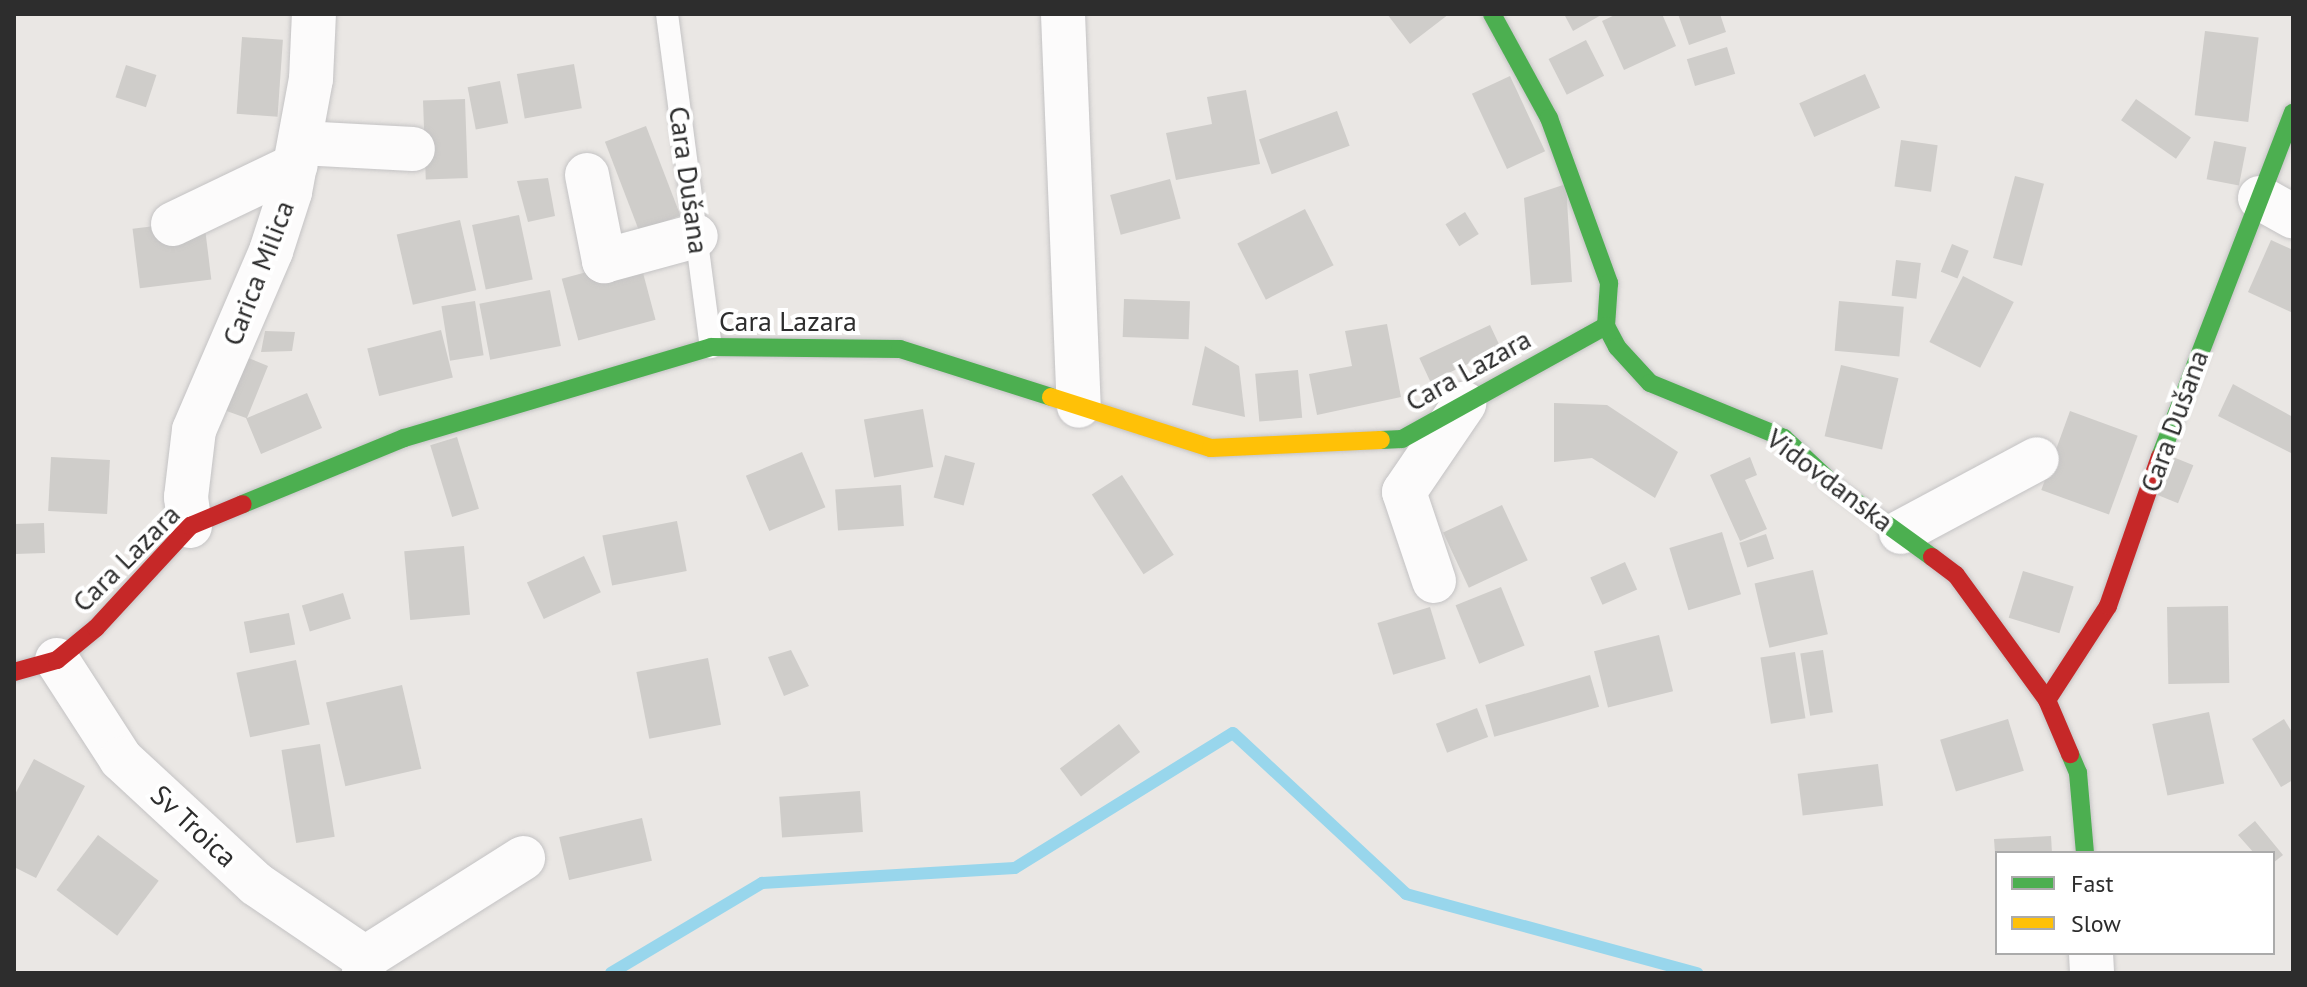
<!DOCTYPE html>
<html>
<head>
<meta charset="utf-8">
<style>
  body { margin:0 }
  #map { position:relative; width:2307px; height:987px; overflow:hidden; background:#eae7e4; font-family:"PT Sans",sans-serif }
  div>[style] { position:absolute }
  [style*='--x'] { left:calc(var(--x)*1px); top:calc(var(--y)*1px); width:calc(var(--w)*1px); rotate:calc(var(--a)*1deg) }
  .stream>* { height:12px; margin:-6px; padding:0 6px; transform-origin:6px; border-radius:6px; background:#98d6ec }
  .building>* { inset:0; background:#cfcdca; transform-origin:0 0 }
  .roads { filter:drop-shadow(0 0 2px #c4c3c4) drop-shadow(0 0 2px #c4c3c4) }
  .lane>* { height:22px; margin:-11px; padding:0 11px; transform-origin:11px; border-radius:11px; background:#fcfbfb }
  .street>* { height:44px; margin:-22px; padding:0 22px; transform-origin:22px; border-radius:22px; background:#fcfbfb }
  .fast>* { height:18px; margin:-9px; padding:0 9px; transform-origin:9px; border-radius:9px; background:#4caf50 }
  .slow>* { height:18px; margin:-9px; padding:0 9px; transform-origin:9px; border-radius:9px; background:#ffc107 }
  .jam>* { height:18px; margin:-9px; padding:0 9px; transform-origin:9px; border-radius:9px; background:#c62828 }
  span { translate:-50% -50%; white-space:nowrap; text-align:center; line-height:1.15; -webkit-text-stroke:8px #fff; paint-order:stroke }
  .street-label { font-size:28px; color:#2d2d2d }
  .frame { position:absolute; inset:0; border:16px solid #2d2d2d; pointer-events:none }
  .legend { position:absolute; left:1995px; top:851px; width:280px; height:104px; box-sizing:border-box; background:#fff; border:2px solid #ababab; margin:0; padding:10px 14px; list-style:none; font-size:24px; color:#2d2d2d }
  .legend li { display:flex; align-items:center; gap:16px; height:40px }
  .legend b { width:40px; border:2px solid #ababab }
</style>
</head>
<body>
<div id="map">
  <div class="stream">
    <i style="--x:611;--y:973;--w:176;--a:-30.8"></i>
    <i style="--x:762;--y:883;--w:253;--a:-3.4"></i>
    <i style="--x:1015;--y:868;--w:256;--a:-31.8"></i>
    <i style="--x:1233;--y:733;--w:236;--a:42.9"></i>
    <i style="--x:1406;--y:894;--w:302;--a:15.2"></i>
  </div>
  <div class="building">
    <i style="clip-path:polygon(1387px 14px,1449px 14px,1410px 44px)"></i>
    <i style="clip-path:polygon(1564px 14px,1603px 14px,1573px 31px)"></i>
    <i style="clip-path:polygon(1617px 14px,1662px 14px,1676px 46px,1624px 70px,1602px 21px)"></i>
    <i style="clip-path:polygon(1678px 14px,1720px 14px,1726px 32px,1689px 45px)"></i>
    <i style="left:2205px;top:31px;width:54px;height:85px;rotate:7deg"></i>
    <i style="left:242px;top:37px;width:41px;height:77px;rotate:4deg"></i>
    <i style="left:1586px;top:40px;width:40px;height:42px;rotate:63deg"></i>
    <i style="left:1727px;top:47px;width:28px;height:42px;rotate:73deg"></i>
    <i style="left:574px;top:64px;width:45px;height:58px;rotate:80deg"></i>
    <i style="left:126px;top:65px;width:32px;height:34px;rotate:18deg"></i>
    <i style="left:1865px;top:74px;width:37px;height:72px;rotate:66deg"></i>
    <i style="left:1510px;top:76px;width:83px;height:42px;rotate:65deg"></i>
    <i style="left:500px;top:81px;width:43px;height:33px;rotate:79deg"></i>
    <i style="clip-path:polygon(1246px 90px,1260px 164px,1176px 180px,1166px 133px,1212px 124px,1207px 97px)"></i>
    <i style="left:465px;top:99px;width:79px;height:42px;rotate:88deg"></i>
    <i style="left:2136px;top:99px;width:67px;height:26px;rotate:35deg"></i>
    <i style="left:1337px;top:111px;width:37px;height:83px;rotate:70deg"></i>
    <i style="left:646px;top:126px;width:96px;height:44px;rotate:69deg"></i>
    <i style="left:1901px;top:140px;width:37px;height:47px;rotate:8deg"></i>
    <i style="left:2214px;top:141px;width:33px;height:39px;rotate:11deg"></i>
    <i style="left:2015px;top:176px;width:30px;height:85px;rotate:15deg"></i>
    <i style="clip-path:polygon(548px 178px,555px 216px,528px 222px,517px 181px)"></i>
    <i style="left:1170px;top:179px;width:41px;height:62px;rotate:75deg"></i>
    <i style="clip-path:polygon(1566px 184px,1572px 282px,1531px 285px,1524px 198px)"></i>
    <i style="left:1305px;top:209px;width:63px;height:76px;rotate:63deg"></i>
    <i style="left:1465px;top:212px;width:26px;height:23px;rotate:58deg"></i>
    <i style="left:519px;top:215px;width:66px;height:48px;rotate:78deg"></i>
    <i style="left:204px;top:220px;width:60px;height:72px;rotate:83deg"></i>
    <i style="left:460px;top:220px;width:72px;height:65px;rotate:77deg"></i>
    <i style="clip-path:polygon(2271px 240px,2293px 250px,2293px 313px,2248px 292px)"></i>
    <i style="left:1952px;top:244px;width:18px;height:30px;rotate:22deg"></i>
    <i style="left:639px;top:258px;width:64px;height:80px;rotate:75deg"></i>
    <i style="left:1896px;top:260px;width:25px;height:36px;rotate:7deg"></i>
    <i style="left:1963px;top:276px;width:57px;height:74px;rotate:27deg"></i>
    <i style="left:550px;top:290px;width:57px;height:72px;rotate:79deg"></i>
    <i style="left:1124px;top:299px;width:66px;height:38px;rotate:2deg"></i>
    <i style="left:475px;top:301px;width:55px;height:34px;rotate:81deg"></i>
    <i style="left:1839px;top:301px;width:65px;height:50px;rotate:5deg"></i>
    <i style="clip-path:polygon(1387px 324px,1401px 397px,1317px 415px,1309px 374px,1352px 366px,1345px 331px)"></i>
    <i style="left:1490px;top:325px;width:26px;height:78px;rotate:65deg"></i>
    <i style="left:441px;top:330px;width:49px;height:76px;rotate:76deg"></i>
    <i style="clip-path:polygon(265px 331px,295px 332px,292px 351px,261px 352px)"></i>
    <i style="clip-path:polygon(1205px 346px,1239px 366px,1245px 417px,1192px 405px)"></i>
    <i style="clip-path:polygon(246px 357px,268px 366px,247px 418px,307px 393px,322px 428px,261px 454px,246px 418px,224px 410px)"></i>
    <i style="left:1841px;top:365px;width:59px;height:73px;rotate:13deg"></i>
    <i style="left:1298px;top:370px;width:48px;height:43px;rotate:85deg"></i>
    <i style="clip-path:polygon(2233px 384px,2293px 417px,2293px 454px,2218px 416px)"></i>
    <i style="clip-path:polygon(1554px 403px,1607px 405px,1678px 452px,1655px 498px,1592px 458px,1554px 462px)"></i>
    <i style="left:923px;top:409px;width:59px;height:60px;rotate:80deg"></i>
    <i style="left:2070px;top:411px;width:72px;height:84px;rotate:20deg"></i>
    <i style="left:457px;top:437px;width:75px;height:28px;rotate:73deg"></i>
    <i style="left:802px;top:452px;width:60px;height:61px;rotate:67deg"></i>
    <i style="left:945px;top:455px;width:31px;height:44px;rotate:15deg"></i>
    <i style="left:51px;top:457px;width:59px;height:54px;rotate:3deg"></i>
    <i style="clip-path:polygon(1750px 457px,1757px 475px,1745px 480px,1767px 529px,1740px 541px,1710px 475px)"></i>
    <i style="left:2173px;top:457px;width:22px;height:41px;rotate:22deg"></i>
    <i style="left:1122px;top:475px;width:95px;height:36px;rotate:57deg"></i>
    <i style="left:901px;top:485px;width:41px;height:66px;rotate:86deg"></i>
    <i style="left:1502px;top:505px;width:61px;height:65px;rotate:65deg"></i>
    <i style="left:677px;top:521px;width:51px;height:76px;rotate:79deg"></i>
    <i style="left:44px;top:523px;width:30px;height:30px;rotate:88deg"></i>
    <i style="left:1722px;top:532px;width:65px;height:55px;rotate:73deg"></i>
    <i style="left:1766px;top:534px;width:26px;height:28px;rotate:72deg"></i>
    <i style="left:464px;top:546px;width:69px;height:60px;rotate:85deg"></i>
    <i style="left:584px;top:556px;width:40px;height:63px;rotate:65deg"></i>
    <i style="left:1625px;top:562px;width:30px;height:38px;rotate:66deg"></i>
    <i style="left:1813px;top:570px;width:66px;height:60px;rotate:77deg"></i>
    <i style="left:2023px;top:571px;width:53px;height:49px;rotate:17deg"></i>
    <i style="left:1501px;top:587px;width:63px;height:49px;rotate:68deg"></i>
    <i style="left:343px;top:593px;width:27px;height:43px;rotate:73deg"></i>
    <i style="left:2228px;top:606px;width:77px;height:61px;rotate:89deg"></i>
    <i style="left:1430px;top:607px;width:54px;height:55px;rotate:73deg"></i>
    <i style="left:289px;top:613px;width:32px;height:46px;rotate:79deg"></i>
    <i style="left:1659px;top:635px;width:58px;height:67px;rotate:76deg"></i>
    <i style="clip-path:polygon(791px 650px,809px 686px,784px 696px,768px 657px)"></i>
    <i style="left:1823px;top:650px;width:63px;height:23px;rotate:81deg"></i>
    <i style="left:1795px;top:652px;width:67px;height:35px;rotate:81deg"></i>
    <i style="left:708px;top:658px;width:68px;height:73px;rotate:79deg"></i>
    <i style="left:296px;top:660px;width:66px;height:61px;rotate:78deg"></i>
    <i style="left:1590px;top:675px;width:33px;height:109px;rotate:74deg"></i>
    <i style="left:402px;top:685px;width:86px;height:78px;rotate:77deg"></i>
    <i style="left:1477px;top:708px;width:31px;height:44px;rotate:69deg"></i>
    <i style="left:2209px;top:712px;width:73px;height:58px;rotate:78deg"></i>
    <i style="left:2008px;top:719px;width:54px;height:71px;rotate:73deg"></i>
    <i style="clip-path:polygon(2284px 719px,2293px 734px,2293px 780px,2281px 787px,2252px 739px)"></i>
    <i style="left:1119px;top:724px;width:35px;height:74px;rotate:53deg"></i>
    <i style="left:320px;top:744px;width:94px;height:39px;rotate:81deg"></i>
    <i style="clip-path:polygon(34px 759px,85px 786px,36px 878px,14px 867px,14px 796px)"></i>
    <i style="left:1878px;top:764px;width:42px;height:81px;rotate:83deg"></i>
    <i style="left:860px;top:791px;width:41px;height:81px;rotate:86deg"></i>
    <i style="left:642px;top:818px;width:44px;height:85px;rotate:77deg"></i>
    <i style="clip-path:polygon(2255px 821px,2283px 855px,2273px 863px,2273px 853px,2254px 853px,2238px 835px)"></i>
    <i style="left:98px;top:835px;width:76px;height:69px;rotate:37deg"></i>
    <i style="clip-path:polygon(2051px 836px,2052px 853px,1995px 853px,1994px 839px)"></i>
  </div>
  <div class="roads">
    <div class="lane">
      <i style="--x:667;--y:14;--w:336;--a:82.5"></i>
    </div>
    <div class="street">
      <i style="--x:1063;--y:14;--w:392;--a:87.7"></i>
      <i style="--x:301;--y:143;--w:112;--a:3.1"></i>
      <i style="--x:587;--y:175;--w:88;--a:78.8"></i>
      <i style="--x:604;--y:261;--w:95;--a:-15.2"></i>
      <i style="--x:2260;--y:198;--w:38;--a:29"></i>
      <i style="--x:173;--y:224;--w:136;--a:-25.6"></i>
      <i style="--x:190;--y:526;--w:29;--a:-98"></i>
      <i style="--x:186;--y:497;--w:67;--a:-83.2"></i>
      <i style="--x:194;--y:430;--w:195;--a:-66.7"></i>
      <i style="--x:271;--y:251;--w:62;--a:-72.1"></i>
      <i style="--x:290;--y:192;--w:115;--a:-79.5"></i>
      <i style="--x:311;--y:79;--w:65;--a:-87.4"></i>
      <i style="--x:1901;--y:532;--w:154;--a:-28.2"></i>
      <i style="--x:1434;--y:581;--w:94;--a:-108.6"></i>
      <i style="--x:1404;--y:492;--w:107;--a:-55.7"></i>
      <i style="--x:57;--y:660;--w:118;--a:57.1"></i>
      <i style="--x:121;--y:759;--w:184;--a:42.8"></i>
      <i style="--x:256;--y:884;--w:132;--a:34.2"></i>
      <i style="--x:365;--y:958;--w:15;--a:94"></i>
      <i style="--x:2091;--y:953;--w:20;--a:87"></i>
      <i style="--x:365;--y:958;--w:187;--a:-32.3"></i>
    </div>
    <div class="fast">
      <i style="--x:1492;--y:14;--w:119;--a:61.3"></i>
      <i style="--x:1549;--y:118;--w:176;--a:70"></i>
      <i style="--x:1609;--y:283;--w:43;--a:94"></i>
      <i style="--x:1606;--y:326;--w:24;--a:62"></i>
      <i style="--x:1617;--y:347;--w:49;--a:47.5"></i>
      <i style="--x:1650;--y:383;--w:145;--a:22.3"></i>
      <i style="--x:1784;--y:438;--w:74;--a:43.4"></i>
      <i style="--x:1838;--y:489;--w:116;--a:35.9"></i>
      <i style="--x:1381;--y:440;--w:21;--a:-3"></i>
      <i style="--x:1402;--y:439;--w:233;--a:-29"></i>
      <i style="--x:2160;--y:457;--w:369;--a:-68.9"></i>
      <i style="--x:243;--y:504;--w:174;--a:-22.3"></i>
      <i style="--x:404;--y:438;--w:320;--a:-16.5"></i>
      <i style="--x:711;--y:347;--w:189;--a:0.6"></i>
      <i style="--x:900;--y:349;--w:158;--a:17.6"></i>
      <i style="--x:2070;--y:754;--w:21;--a:67"></i>
      <i style="--x:2078;--y:773;--w:80;--a:85"></i>
    </div>
    <div class="slow">
      <i style="--x:1051;--y:397;--w:168;--a:17.7"></i>
      <i style="--x:1211;--y:448;--w:170;--a:-2.7"></i>
    </div>
    <div class="jam">
      <i style="--x:1932;--y:557;--w:30;--a:37"></i>
      <i style="--x:1956;--y:575;--w:155;--a:53.9"></i>
      <i style="--x:2047;--y:700;--w:59;--a:66.9"></i>
      <i style="--x:14;--y:672;--w:45;--a:-15.6"></i>
      <i style="--x:57;--y:660;--w:50;--a:-39.4"></i>
      <i style="--x:96;--y:628;--w:139;--a:-47.3"></i>
      <i style="--x:190;--y:526;--w:57;--a:-22.5"></i>
      <i style="--x:2047;--y:700;--w:112;--a:-57"></i>
      <i style="--x:2108;--y:606;--w:158;--a:-70.8"></i>
    </div>
  </div>
  <div class="street-label">
    <span style="left:689px;top:180px;rotate:82deg">Cara Dušana</span>
    <span style="left:258px;top:273px;rotate:-69deg">Carica Milica</span>
    <span style="left:788px;top:321px">Cara Lazara</span>
    <span style="left:1468px;top:370px;rotate:-29deg">Cara Lazara</span>
    <span style="left:2174px;top:421px;rotate:-70deg">Cara Dušana</span>
    <span style="left:1830px;top:480px;rotate:37deg">Vidovdanska</span>
    <span style="left:126px;top:558px;rotate:-45deg">Cara Lazara</span>
    <span style="left:194px;top:826px;rotate:43deg">Sv Troica</span>
  </div>
  <div class="frame"></div>
  <ul class="legend">
  <li><b style="height:10px;background:#4caf50"></b>Fast</li>
  <li><b style="height:10px;background:#ffc107"></b>Slow</li>
  </ul>
</div>
</body>
</html>
